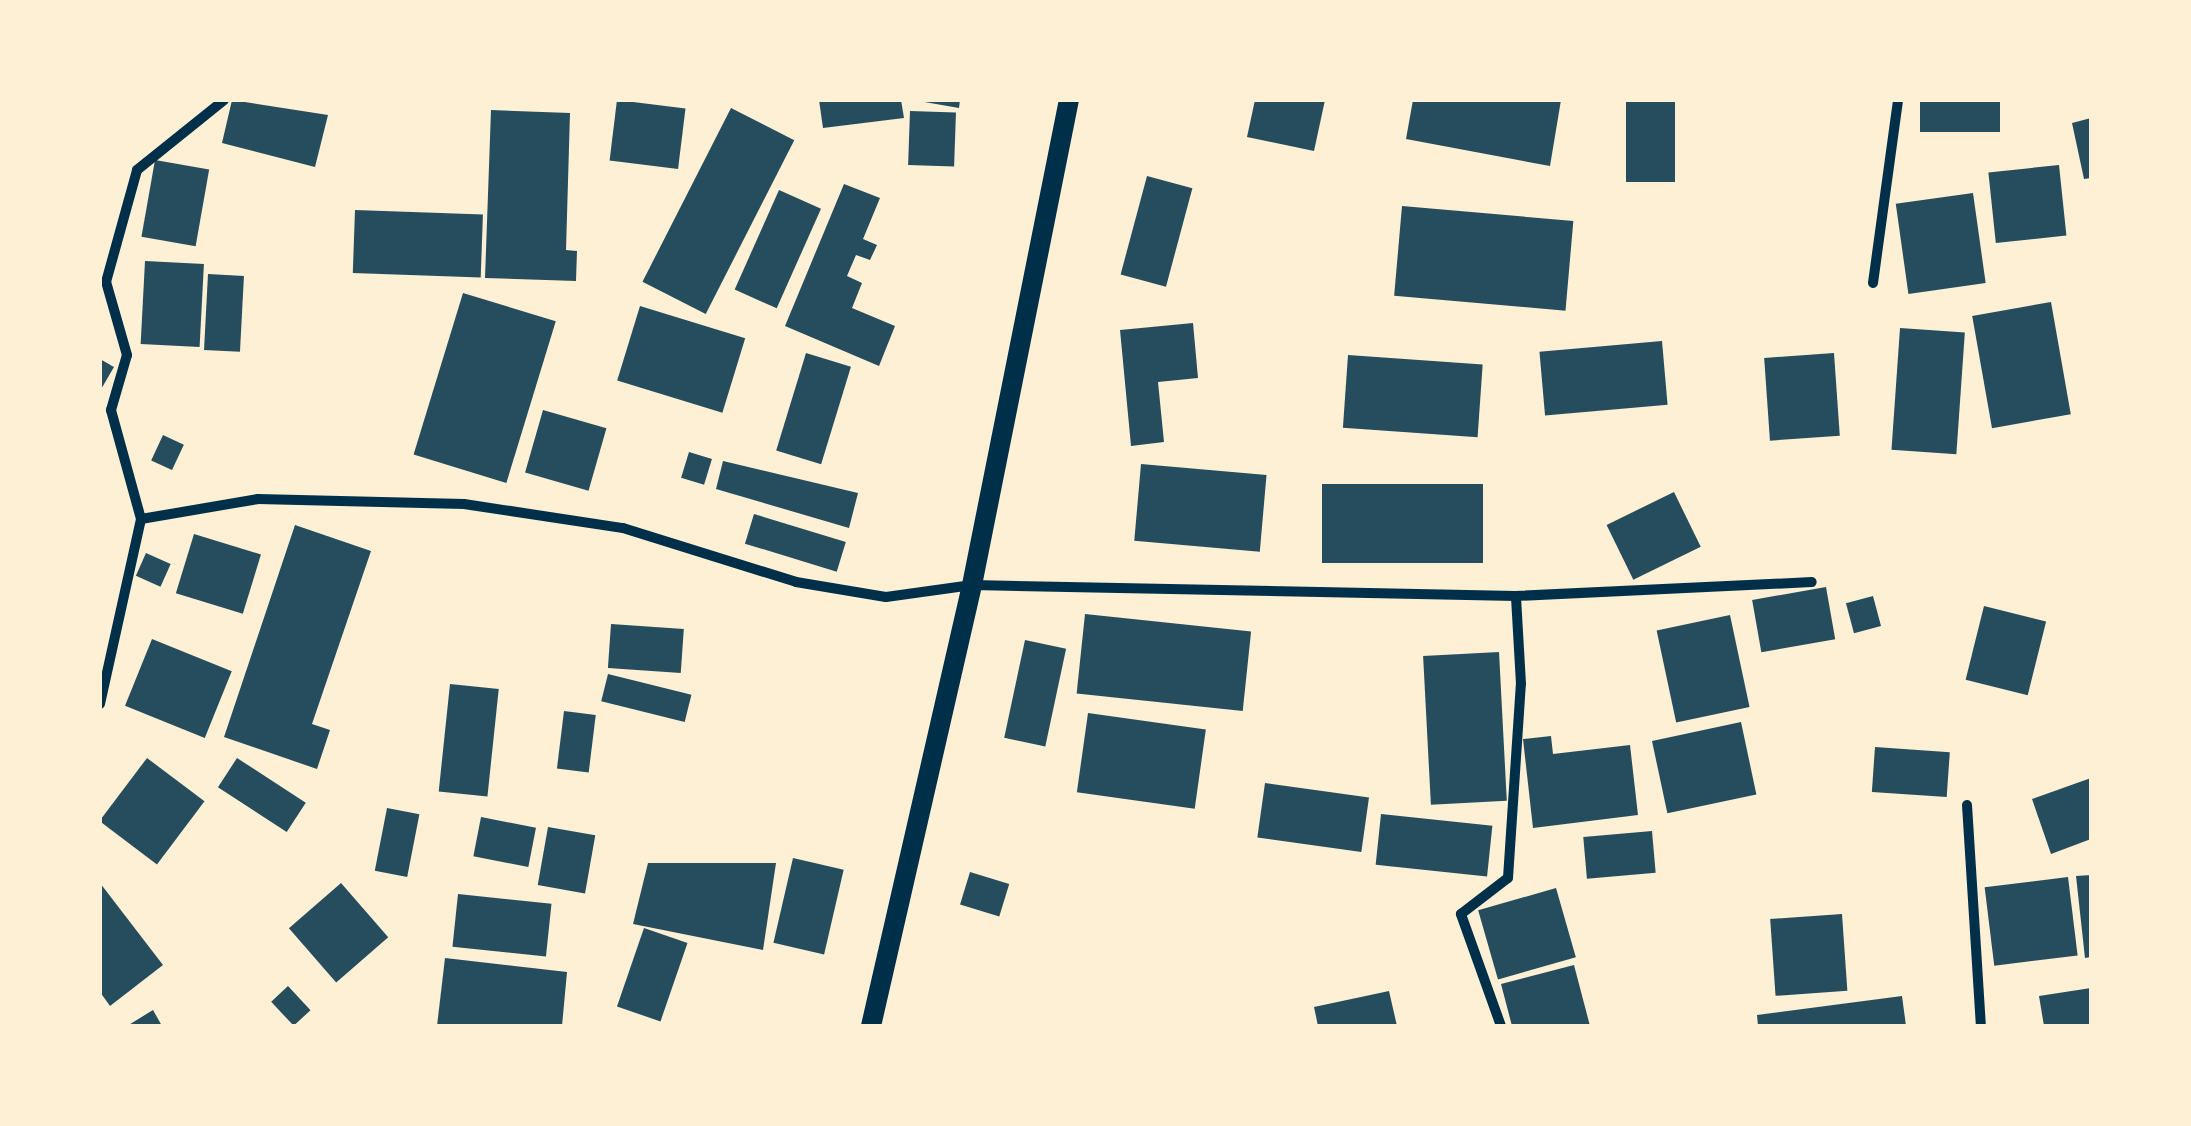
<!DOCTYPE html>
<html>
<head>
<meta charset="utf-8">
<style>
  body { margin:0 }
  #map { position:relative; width:2191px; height:1126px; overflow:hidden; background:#fdf0d5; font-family:"Titillium Web",sans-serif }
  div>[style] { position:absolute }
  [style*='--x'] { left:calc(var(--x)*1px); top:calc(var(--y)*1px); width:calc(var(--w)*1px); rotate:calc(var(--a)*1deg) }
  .building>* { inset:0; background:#264d5e; transform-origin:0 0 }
  .minor>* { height:10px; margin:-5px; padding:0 5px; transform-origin:5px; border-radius:5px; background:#003049 }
  .secondary>* { height:20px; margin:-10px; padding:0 10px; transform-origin:10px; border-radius:10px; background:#003049 }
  span { translate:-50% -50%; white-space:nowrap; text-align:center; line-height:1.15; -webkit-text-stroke:8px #fdf0d5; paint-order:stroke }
  .frame { position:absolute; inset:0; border:102px solid #fdf0d5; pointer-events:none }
</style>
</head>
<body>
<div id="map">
  <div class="building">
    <i style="clip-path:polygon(232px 100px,328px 115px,315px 167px,222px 143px)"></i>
    <i style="left:617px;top:100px;width:69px;height:61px;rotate:7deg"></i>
    <i style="clip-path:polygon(819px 100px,901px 100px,904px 118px,823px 128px)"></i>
    <i style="clip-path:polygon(913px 100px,960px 100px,959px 108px)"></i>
    <i style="clip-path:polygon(1255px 100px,1325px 100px,1314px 151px,1247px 137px)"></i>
    <i style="clip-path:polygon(1413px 100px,1561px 100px,1550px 166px,1406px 139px)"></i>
    <i style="left:1626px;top:100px;width:49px;height:82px"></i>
    <i style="left:1920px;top:100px;width:80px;height:32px"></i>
    <i style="left:731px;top:108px;width:71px;height:195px;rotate:27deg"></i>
    <i style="clip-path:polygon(491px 110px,570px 113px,566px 250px,577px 251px,576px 281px,485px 278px)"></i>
    <i style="left:910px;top:111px;width:46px;height:54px;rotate:2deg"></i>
    <i style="clip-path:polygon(2091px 118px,2091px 178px,2084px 179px,2072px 123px)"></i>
    <i style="left:155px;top:160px;width:55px;height:78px;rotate:10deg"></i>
    <i style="left:2059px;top:165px;width:71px;height:71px;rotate:84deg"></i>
    <i style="left:1147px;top:176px;width:47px;height:102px;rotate:15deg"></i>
    <i style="clip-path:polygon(844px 184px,880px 198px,863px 239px,877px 245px,870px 260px,856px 255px,847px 276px,862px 283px,852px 308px,895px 326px,879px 366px,785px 326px)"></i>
    <i style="left:779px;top:190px;width:46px;height:109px;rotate:24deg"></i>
    <i style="left:1973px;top:193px;width:91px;height:78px;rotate:82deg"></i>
    <i style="left:1402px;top:206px;width:172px;height:90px;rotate:5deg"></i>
    <i style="left:355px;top:210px;width:128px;height:63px;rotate:2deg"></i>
    <i style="left:145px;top:261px;width:59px;height:83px;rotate:3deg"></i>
    <i style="left:208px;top:274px;width:36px;height:76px;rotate:3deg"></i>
    <i style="left:463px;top:293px;width:97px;height:169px;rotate:17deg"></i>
    <i style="left:2051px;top:302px;width:114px;height:80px;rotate:80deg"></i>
    <i style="left:640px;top:306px;width:110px;height:78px;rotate:17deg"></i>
    <i style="clip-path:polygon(1193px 323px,1198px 378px,1158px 382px,1164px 442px,1131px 446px,1120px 330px)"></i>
    <i style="left:1900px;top:328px;width:65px;height:122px;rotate:4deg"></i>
    <i style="left:1662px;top:341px;width:64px;height:123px;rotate:85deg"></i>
    <i style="left:806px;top:353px;width:47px;height:102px;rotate:17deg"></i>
    <i style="left:1834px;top:353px;width:83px;height:70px;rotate:86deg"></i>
    <i style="left:1348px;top:355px;width:135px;height:73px;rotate:4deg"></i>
    <i style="clip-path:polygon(100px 359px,114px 367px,100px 391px)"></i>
    <i style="left:543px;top:410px;width:66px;height:65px;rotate:16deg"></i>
    <i style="left:163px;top:435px;width:23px;height:28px;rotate:25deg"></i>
    <i style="left:689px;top:452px;width:24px;height:27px;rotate:17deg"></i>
    <i style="clip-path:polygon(723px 461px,858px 493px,849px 528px,716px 489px)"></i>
    <i style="left:1141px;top:464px;width:126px;height:77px;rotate:5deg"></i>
    <i style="left:1322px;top:484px;width:161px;height:79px"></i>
    <i style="left:1674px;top:492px;width:61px;height:75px;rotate:64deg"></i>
    <i style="left:754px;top:514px;width:96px;height:31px;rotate:17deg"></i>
    <i style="clip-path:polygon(295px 525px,371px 551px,312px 724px,330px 730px,317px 769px,224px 737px)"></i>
    <i style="left:194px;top:534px;width:70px;height:62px;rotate:17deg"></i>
    <i style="left:146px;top:553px;width:27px;height:25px;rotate:24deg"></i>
    <i style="left:1826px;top:587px;width:53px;height:75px;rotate:80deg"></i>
    <i style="left:1873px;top:596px;width:31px;height:28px;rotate:75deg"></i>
    <i style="left:1984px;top:606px;width:64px;height:76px;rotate:14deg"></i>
    <i style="left:1085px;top:614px;width:167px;height:80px;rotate:6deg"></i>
    <i style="left:1730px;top:615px;width:94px;height:75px;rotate:78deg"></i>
    <i style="left:611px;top:624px;width:73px;height:44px;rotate:4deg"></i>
    <i style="left:152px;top:639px;width:86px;height:72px;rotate:22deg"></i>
    <i style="left:1025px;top:640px;width:42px;height:100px;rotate:12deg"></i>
    <i style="left:1499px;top:652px;width:149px;height:76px;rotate:87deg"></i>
    <i style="left:608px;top:674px;width:86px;height:28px;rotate:14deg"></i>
    <i style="left:450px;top:684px;width:49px;height:108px;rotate:6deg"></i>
    <i style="left:564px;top:711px;width:32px;height:58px;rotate:7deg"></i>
    <i style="left:1088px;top:713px;width:119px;height:80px;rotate:8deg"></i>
    <i style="left:1741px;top:722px;width:74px;height:91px;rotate:78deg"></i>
    <i style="clip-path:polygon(1551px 736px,1553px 754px,1630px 745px,1638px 815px,1533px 828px,1523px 739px)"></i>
    <i style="left:1875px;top:747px;width:75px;height:45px;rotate:4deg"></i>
    <i style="left:147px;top:758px;width:72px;height:79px;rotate:37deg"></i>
    <i style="left:237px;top:758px;width:82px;height:35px;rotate:33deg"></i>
    <i style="clip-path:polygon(2091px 778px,2091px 839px,2051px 854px,2032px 799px)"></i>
    <i style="left:1265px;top:783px;width:105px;height:55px;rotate:8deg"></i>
    <i style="left:387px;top:808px;width:33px;height:64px;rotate:11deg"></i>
    <i style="left:1381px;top:814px;width:112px;height:51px;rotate:6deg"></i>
    <i style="left:481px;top:817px;width:56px;height:40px;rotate:11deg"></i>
    <i style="left:548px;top:827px;width:48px;height:59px;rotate:10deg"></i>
    <i style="left:1652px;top:831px;width:42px;height:69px;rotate:85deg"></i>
    <i style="left:793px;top:858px;width:52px;height:87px;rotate:13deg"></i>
    <i style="clip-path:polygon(648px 863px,776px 863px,763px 950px,633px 924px)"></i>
    <i style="left:970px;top:872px;width:41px;height:34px;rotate:17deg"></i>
    <i style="clip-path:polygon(2091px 875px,2091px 957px,2085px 958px,2076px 876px)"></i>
    <i style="left:2068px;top:877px;width:79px;height:84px;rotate:83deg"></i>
    <i style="clip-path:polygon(100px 883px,163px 965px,110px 1006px,100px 992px)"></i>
    <i style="left:341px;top:883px;width:72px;height:69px;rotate:49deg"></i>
    <i style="left:1556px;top:888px;width:72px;height:81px;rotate:74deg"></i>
    <i style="left:458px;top:894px;width:94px;height:53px;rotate:6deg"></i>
    <i style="left:1842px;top:914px;width:77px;height:72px;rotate:86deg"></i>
    <i style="left:644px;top:928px;width:46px;height:83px;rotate:19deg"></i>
    <i style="clip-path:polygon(445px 958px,567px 972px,562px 1026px,437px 1026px)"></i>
    <i style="clip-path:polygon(1574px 965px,1590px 1026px,1512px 1026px,1501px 984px)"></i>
    <i style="left:288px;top:986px;width:33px;height:23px;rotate:47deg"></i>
    <i style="clip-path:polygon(2091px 988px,2091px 1026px,2044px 1026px,2039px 996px)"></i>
    <i style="clip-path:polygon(1389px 991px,1397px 1026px,1318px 1026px,1314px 1007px)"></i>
    <i style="clip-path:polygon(1902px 996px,1906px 1026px,1758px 1026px,1757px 1015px)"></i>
    <i style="clip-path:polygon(153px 1010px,162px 1026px,127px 1026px)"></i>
  </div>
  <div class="minor">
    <i style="--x:1873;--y:283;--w:185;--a:-82.2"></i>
    <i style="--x:141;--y:519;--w:119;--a:-9.7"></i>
    <i style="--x:258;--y:499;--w:206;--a:1.4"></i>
    <i style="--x:464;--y:504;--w:161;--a:8.6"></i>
    <i style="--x:623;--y:528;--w:181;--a:17.3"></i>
    <i style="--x:796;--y:582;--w:91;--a:9.5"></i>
    <i style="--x:886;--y:597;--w:87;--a:-7.9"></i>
    <i style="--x:972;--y:585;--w:544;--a:1.16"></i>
    <i style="--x:1516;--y:596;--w:296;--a:-2.7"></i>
    <i style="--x:100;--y:704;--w:189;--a:-77.5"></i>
    <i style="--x:141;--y:519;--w:113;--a:-105.4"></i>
    <i style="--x:111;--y:410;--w:57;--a:-73.8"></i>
    <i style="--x:127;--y:355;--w:76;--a:-106"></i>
    <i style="--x:106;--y:282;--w:116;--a:-74.5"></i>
    <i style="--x:137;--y:170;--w:112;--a:-38.8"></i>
    <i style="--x:1967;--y:805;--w:221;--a:86.4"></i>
    <i style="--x:1501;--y:1026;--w:119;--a:-109.7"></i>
    <i style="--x:1461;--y:914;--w:59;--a:-37.5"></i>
    <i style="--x:1508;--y:878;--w:194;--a:-86.2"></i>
    <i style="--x:1521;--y:684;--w:88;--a:-93.3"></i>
  </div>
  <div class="secondary">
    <i style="--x:871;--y:1026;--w:452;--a:-77.1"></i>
    <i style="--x:972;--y:585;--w:495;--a:-78.7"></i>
  </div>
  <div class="frame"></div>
</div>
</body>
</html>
